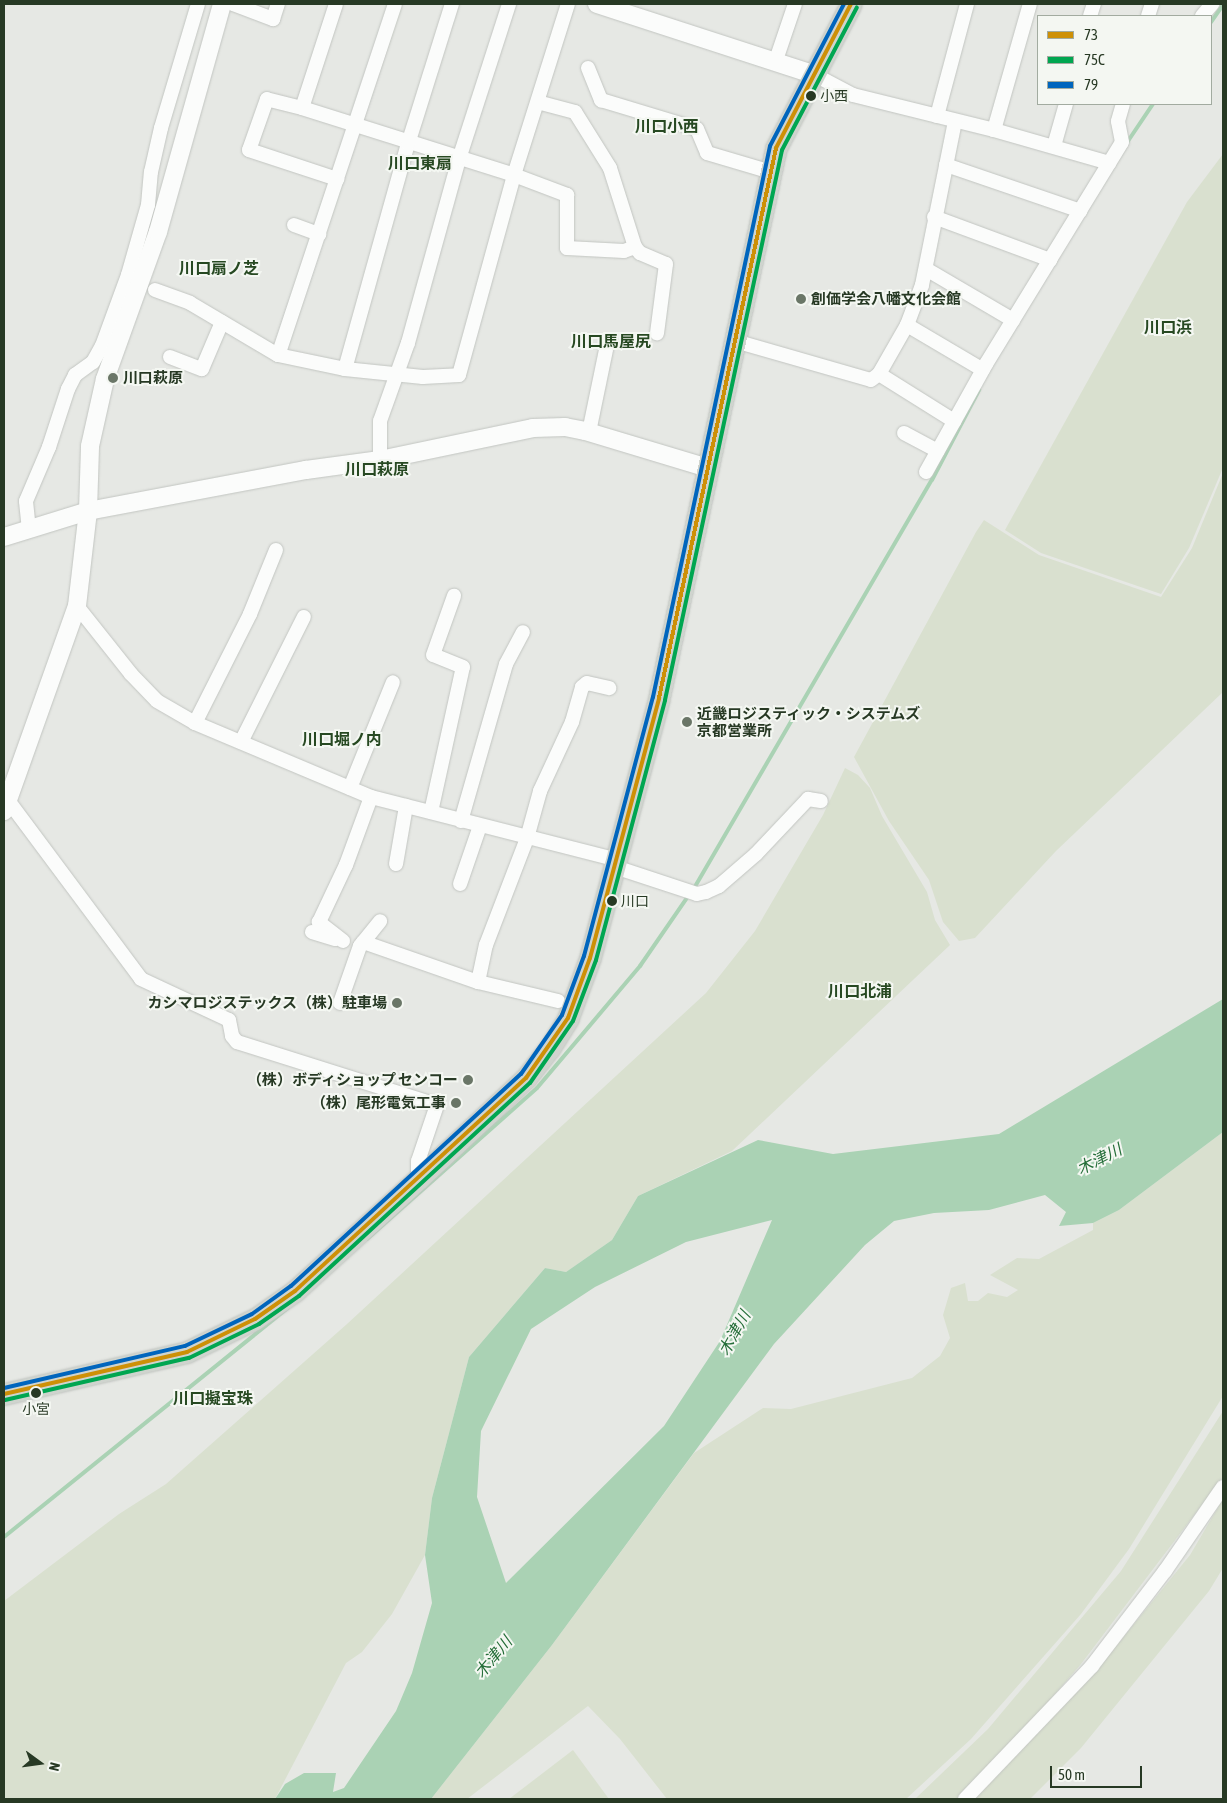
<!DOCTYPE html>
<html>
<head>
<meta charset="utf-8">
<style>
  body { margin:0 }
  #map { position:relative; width:1227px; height:1803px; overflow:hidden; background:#e6e8e4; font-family:"Asap Condensed","Noto Sans JP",sans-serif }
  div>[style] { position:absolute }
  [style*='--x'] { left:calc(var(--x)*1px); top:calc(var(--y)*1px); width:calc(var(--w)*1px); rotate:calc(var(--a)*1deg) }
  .green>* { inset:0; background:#d9e0cf }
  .water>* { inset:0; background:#aad2b4 }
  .stream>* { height:4px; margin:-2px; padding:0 2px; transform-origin:2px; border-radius:2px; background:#aad2b4 }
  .roads { filter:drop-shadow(0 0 1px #c2c5c1) drop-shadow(0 0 1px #c2c5c1) }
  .minor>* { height:14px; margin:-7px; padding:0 7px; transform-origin:7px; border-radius:7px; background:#fbfcfb }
  .tertiary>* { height:18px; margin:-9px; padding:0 9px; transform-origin:9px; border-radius:9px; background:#fbfcfb }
  .primary>* { height:21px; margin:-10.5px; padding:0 10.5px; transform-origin:10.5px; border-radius:10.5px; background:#cfd4ce }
  .bus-1>* { height:4px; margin:-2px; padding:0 2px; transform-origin:2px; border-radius:2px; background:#cd9007 }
  .bus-2>* { height:4px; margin:-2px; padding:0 2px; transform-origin:2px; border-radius:2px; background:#00a651 }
  .bus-3>* { height:4px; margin:-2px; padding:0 2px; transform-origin:2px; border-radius:2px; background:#0065bd }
  .dots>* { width:14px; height:14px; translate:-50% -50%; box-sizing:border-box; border:2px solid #f4f7f2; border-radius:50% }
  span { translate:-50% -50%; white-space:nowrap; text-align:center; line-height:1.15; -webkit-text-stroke:4px #f4f7f2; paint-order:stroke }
  .bus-label { font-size:14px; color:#273924 }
  .left { translate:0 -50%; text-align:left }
  .poi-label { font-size:15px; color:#273924; font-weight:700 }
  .right { translate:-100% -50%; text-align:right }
  .neighbourhood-label { font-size:16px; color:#274922; font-weight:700 }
  .water-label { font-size:16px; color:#256e39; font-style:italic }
  .frame { position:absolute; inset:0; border:5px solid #273924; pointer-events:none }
  .legend { position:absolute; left:1037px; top:15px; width:175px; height:90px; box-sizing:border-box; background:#f4f7f2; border:1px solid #a2aba0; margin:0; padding:6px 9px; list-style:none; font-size:15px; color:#273924 }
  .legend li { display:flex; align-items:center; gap:10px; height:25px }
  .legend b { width:25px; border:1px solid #a2aba0 }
  .north { position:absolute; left:15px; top:1738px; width:50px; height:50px; -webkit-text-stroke:4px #f4f7f2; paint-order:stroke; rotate:104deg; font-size:14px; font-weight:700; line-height:20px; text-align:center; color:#273924 }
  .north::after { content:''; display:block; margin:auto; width:18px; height:22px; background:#273924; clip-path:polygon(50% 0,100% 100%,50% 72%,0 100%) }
  .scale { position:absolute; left:1050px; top:1766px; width:92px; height:22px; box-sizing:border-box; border:2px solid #273924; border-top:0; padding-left:6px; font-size:15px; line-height:18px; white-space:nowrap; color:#273924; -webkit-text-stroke:4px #f4f7f2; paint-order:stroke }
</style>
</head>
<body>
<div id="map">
  <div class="green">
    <i style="clip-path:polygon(1223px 154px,1222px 470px,1189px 548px,1161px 594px,1041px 553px,1005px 530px,1187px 202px)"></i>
    <i style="clip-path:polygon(1223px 473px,1223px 692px,1056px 851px,975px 938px,959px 941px,943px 922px,929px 880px,889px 821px,854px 757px,976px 532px,984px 520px,1039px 555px,1161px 597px,1192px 548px)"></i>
    <i style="clip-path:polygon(845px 768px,858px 775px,870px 788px,882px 816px,927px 892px,935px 920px,950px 945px,732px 1151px,638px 1196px,612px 1240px,566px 1272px,545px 1268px,469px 1357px,432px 1498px,425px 1555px,392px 1614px,362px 1652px,346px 1663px,275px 1799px,4px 1799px,4px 1601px,119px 1514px,166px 1484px,347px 1324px,706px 993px,755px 931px,823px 815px)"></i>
    <i style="clip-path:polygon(1223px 1132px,1223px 1396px,1129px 1549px,1081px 1614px,971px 1739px,906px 1799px,667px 1799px,620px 1739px,588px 1706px,467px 1799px,431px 1799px,552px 1645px,694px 1453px,763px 1408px,791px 1409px,912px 1378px,940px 1356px,950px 1338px,943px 1315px,951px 1288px,965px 1283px,968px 1301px,978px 1301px,988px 1293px,1007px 1297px,1018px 1290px,990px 1275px,1017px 1258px,1039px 1259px,1093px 1230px,1093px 1223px,1119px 1210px)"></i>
    <i style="clip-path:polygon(1223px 1411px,1223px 1477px,1081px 1664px,1011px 1745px,957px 1799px,915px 1799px,988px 1729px,1121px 1571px)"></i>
    <i style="clip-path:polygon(1223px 1499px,1223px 1568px,1209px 1591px,1081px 1748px,1030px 1799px,970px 1799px,1096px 1671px,1190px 1555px)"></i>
    <i style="clip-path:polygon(573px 1750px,609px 1799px,509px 1799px)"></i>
  </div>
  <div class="water">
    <i style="clip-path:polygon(evenodd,1223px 999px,1223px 1132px,1119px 1210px,1093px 1223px,1059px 1226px,1066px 1212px,1045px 1195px,989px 1210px,934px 1213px,894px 1221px,865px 1245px,774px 1344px,552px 1645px,431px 1799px,275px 1799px,285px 1784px,304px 1773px,336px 1773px,333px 1792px,344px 1788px,396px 1711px,412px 1673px,432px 1603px,425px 1555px,432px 1498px,469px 1357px,545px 1268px,566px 1272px,612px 1240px,638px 1196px,758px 1140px,833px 1154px,999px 1134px,1223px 999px,772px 1220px,720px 1341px,664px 1426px,506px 1583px,477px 1497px,481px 1431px,531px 1329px,595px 1287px,686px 1242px,772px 1220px)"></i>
  </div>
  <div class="stream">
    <i style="--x:1211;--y:22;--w:21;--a:-55"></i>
    <i style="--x:1126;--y:144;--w:48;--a:-56"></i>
    <i style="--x:693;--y:890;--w:475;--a:-59.8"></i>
    <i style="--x:932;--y:480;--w:102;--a:-62.4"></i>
    <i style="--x:367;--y:1239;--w:227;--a:-41.6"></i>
    <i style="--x:537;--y:1088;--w:160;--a:-49.8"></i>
    <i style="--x:640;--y:966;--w:86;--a:-55.4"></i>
    <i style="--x:4;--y:1537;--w:365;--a:-38.9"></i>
  </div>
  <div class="roads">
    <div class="minor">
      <i style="--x:233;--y:4;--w:43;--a:20.6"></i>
      <i style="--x:273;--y:19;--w:16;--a:-72"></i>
      <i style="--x:336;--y:4;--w:109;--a:108.1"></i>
      <i style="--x:302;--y:108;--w:222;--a:17.5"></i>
      <i style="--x:514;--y:175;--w:57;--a:20.7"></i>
      <i style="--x:567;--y:195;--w:53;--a:90"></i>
      <i style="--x:567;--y:248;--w:57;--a:3"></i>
      <i style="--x:624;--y:251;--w:12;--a:-20"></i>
      <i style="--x:635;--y:247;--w:83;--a:-107.6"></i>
      <i style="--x:610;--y:168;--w:66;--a:-122"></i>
      <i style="--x:575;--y:112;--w:38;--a:-165"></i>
      <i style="--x:395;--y:4;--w:370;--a:108.4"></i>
      <i style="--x:278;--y:355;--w:68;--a:11.8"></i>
      <i style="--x:345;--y:369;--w:78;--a:5.9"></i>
      <i style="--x:423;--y:377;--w:36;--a:-3"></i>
      <i style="--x:459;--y:375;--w:207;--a:-74.6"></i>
      <i style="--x:514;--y:175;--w:179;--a:-72.5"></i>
      <i style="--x:1090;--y:16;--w:13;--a:-72"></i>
      <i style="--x:1148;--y:16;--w:13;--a:-72"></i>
      <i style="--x:1202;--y:16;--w:16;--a:-50"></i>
      <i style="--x:775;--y:63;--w:62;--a:-71.3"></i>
      <i style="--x:588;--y:68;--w:35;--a:68"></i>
      <i style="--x:601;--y:100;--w:100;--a:16.8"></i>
      <i style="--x:697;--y:129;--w:26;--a:67"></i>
      <i style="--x:707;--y:153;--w:67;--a:16.5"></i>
      <i style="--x:813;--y:74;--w:45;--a:27.7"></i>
      <i style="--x:853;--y:95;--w:145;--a:13.9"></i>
      <i style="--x:994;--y:130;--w:120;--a:16"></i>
      <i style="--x:302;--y:108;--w:36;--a:-166"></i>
      <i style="--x:267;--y:99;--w:54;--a:109.4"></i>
      <i style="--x:249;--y:150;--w:93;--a:18.2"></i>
      <i style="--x:937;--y:116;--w:116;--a:-75"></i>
      <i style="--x:994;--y:130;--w:131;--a:-74.1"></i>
      <i style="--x:1054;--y:146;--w:44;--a:-74.1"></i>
      <i style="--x:946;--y:165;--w:142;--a:18.9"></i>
      <i style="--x:934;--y:217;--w:124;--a:20.3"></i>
      <i style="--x:294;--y:225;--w:27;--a:20"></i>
      <i style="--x:635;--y:247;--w:8;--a:50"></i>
      <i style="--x:640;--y:253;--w:28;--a:23"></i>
      <i style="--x:666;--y:264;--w:70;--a:97.4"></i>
      <i style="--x:926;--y:269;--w:101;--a:30.4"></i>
      <i style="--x:155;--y:290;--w:37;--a:20"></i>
      <i style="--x:190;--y:303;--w:102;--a:30.6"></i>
      <i style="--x:907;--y:325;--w:88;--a:30.6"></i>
      <i style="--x:735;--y:341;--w:141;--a:16"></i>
      <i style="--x:871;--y:380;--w:10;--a:-37"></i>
      <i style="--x:879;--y:374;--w:56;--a:-60.3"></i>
      <i style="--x:907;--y:325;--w:43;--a:-69.4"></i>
      <i style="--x:922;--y:285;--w:167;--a:-78.6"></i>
      <i style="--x:170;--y:357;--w:34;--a:21"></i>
      <i style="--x:202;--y:369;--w:51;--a:-66.9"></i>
      <i style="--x:345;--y:369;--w:234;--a:-74.4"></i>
      <i style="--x:408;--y:144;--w:147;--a:-72.6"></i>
      <i style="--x:879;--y:374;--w:89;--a:32.1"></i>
      <i style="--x:589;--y:432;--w:84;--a:-78.3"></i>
      <i style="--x:904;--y:433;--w:38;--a:28"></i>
      <i style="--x:380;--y:460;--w:39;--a:-90"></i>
      <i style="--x:380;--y:421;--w:83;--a:-70.3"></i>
      <i style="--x:408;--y:343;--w:191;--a:-74.5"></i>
      <i style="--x:459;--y:159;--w:163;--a:-72.1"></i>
      <i style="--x:926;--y:472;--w:124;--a:-60.9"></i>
      <i style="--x:986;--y:364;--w:260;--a:-58.5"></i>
      <i style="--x:1122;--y:142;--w:21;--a:-101"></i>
      <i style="--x:1118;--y:121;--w:18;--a:-74"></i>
      <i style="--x:29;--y:530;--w:29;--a:-96"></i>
      <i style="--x:26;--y:501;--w:59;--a:-66.9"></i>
      <i style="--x:49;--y:447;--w:61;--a:-71.9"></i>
      <i style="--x:68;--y:389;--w:16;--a:-63"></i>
      <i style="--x:75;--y:375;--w:22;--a:-36"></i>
      <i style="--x:93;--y:362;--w:18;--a:-61"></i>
      <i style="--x:102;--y:346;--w:76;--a:-69.9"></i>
      <i style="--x:128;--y:275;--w:73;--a:-74.1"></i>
      <i style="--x:148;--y:205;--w:33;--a:-85"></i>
      <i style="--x:151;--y:172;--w:45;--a:-77.2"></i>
      <i style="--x:161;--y:128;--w:129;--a:-73.4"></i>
      <i style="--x:77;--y:606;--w:87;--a:51.5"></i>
      <i style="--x:131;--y:674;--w:37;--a:46"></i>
      <i style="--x:157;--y:701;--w:44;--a:30.1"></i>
      <i style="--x:195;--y:723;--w:191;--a:22.8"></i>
      <i style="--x:371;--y:797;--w:252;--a:14.3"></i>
      <i style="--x:195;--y:723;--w:122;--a:-63.2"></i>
      <i style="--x:250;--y:614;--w:69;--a:-67.9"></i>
      <i style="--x:241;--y:742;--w:140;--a:-63.3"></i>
      <i style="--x:350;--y:788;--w:114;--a:-67.9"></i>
      <i style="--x:7;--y:799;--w:224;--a:53.3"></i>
      <i style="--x:141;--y:979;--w:97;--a:25"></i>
      <i style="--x:229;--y:1020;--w:16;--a:79"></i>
      <i style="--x:232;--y:1036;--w:8;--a:50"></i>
      <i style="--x:237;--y:1042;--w:210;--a:17.5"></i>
      <i style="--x:437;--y:1105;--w:59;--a:108.7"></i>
      <i style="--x:418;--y:1161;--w:18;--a:90"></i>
      <i style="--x:431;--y:812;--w:148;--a:-77.6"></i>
      <i style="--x:463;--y:667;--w:32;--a:-158"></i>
      <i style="--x:433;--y:655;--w:63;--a:-70.4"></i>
      <i style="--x:461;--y:821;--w:163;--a:-74"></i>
      <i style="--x:506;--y:664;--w:36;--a:-62"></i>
      <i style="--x:396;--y:864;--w:59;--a:-80.2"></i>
      <i style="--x:612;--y:866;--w:89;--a:18.2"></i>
      <i style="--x:697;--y:894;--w:9;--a:-13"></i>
      <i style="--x:706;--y:892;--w:14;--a:-25"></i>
      <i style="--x:719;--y:886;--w:49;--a:-40.9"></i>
      <i style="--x:756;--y:854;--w:76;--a:-46.6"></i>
      <i style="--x:808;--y:799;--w:13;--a:9"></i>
      <i style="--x:460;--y:884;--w:61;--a:-71"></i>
      <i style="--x:312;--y:932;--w:24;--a:17"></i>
      <i style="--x:343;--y:941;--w:31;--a:-142"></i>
      <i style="--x:319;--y:922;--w:63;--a:-64.7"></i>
      <i style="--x:346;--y:865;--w:72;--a:-69.8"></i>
      <i style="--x:363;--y:942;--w:122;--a:19.2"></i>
      <i style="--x:558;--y:1001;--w:82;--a:-166.6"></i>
      <i style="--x:478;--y:982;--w:38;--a:-78"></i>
      <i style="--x:486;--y:945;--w:115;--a:-69"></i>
      <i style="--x:527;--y:838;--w:49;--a:-74.5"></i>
      <i style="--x:540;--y:791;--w:76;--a:-65.1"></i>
      <i style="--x:572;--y:722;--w:36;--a:-74"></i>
      <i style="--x:582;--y:687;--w:6;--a:-39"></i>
      <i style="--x:587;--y:683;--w:23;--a:13"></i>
      <i style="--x:340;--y:1003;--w:60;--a:-70.7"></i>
      <i style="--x:360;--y:946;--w:32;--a:-51"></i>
      <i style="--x:965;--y:1799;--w:184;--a:-46.3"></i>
      <i style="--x:1092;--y:1666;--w:120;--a:-52.5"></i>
      <i style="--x:1165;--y:1571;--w:102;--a:-55.4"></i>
    </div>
    <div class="tertiary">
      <i style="--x:597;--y:4;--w:227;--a:18"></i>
      <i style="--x:4;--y:537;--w:88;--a:-17.2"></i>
      <i style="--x:88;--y:511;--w:222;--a:-10.7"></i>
      <i style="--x:306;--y:470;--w:75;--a:-7.7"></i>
      <i style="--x:380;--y:460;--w:156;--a:-11.8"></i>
      <i style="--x:533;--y:428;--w:32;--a:-2"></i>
      <i style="--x:565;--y:427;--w:20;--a:11"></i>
      <i style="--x:585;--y:431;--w:128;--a:16.7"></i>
      <i style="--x:4;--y:811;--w:218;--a:-70.4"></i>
      <i style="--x:77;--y:606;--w:96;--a:-83.4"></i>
      <i style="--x:88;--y:511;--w:65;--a:-88.2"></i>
      <i style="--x:90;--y:446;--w:69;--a:-77.4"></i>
      <i style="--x:105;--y:379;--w:156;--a:-70.2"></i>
      <i style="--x:158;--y:232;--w:237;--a:-74.3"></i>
    </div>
    <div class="primary">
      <i style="--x:4;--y:1394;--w:188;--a:-12.9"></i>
      <i style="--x:187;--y:1352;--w:76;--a:-25.9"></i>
      <i style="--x:255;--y:1319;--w:49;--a:-35"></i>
      <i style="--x:295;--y:1291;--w:166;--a:-42.3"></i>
      <i style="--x:418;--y:1179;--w:148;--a:-43.1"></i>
      <i style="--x:526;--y:1078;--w:37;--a:-52"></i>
      <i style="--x:549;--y:1049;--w:36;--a:-58"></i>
      <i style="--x:568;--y:1018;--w:64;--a:-69.9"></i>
      <i style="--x:590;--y:958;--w:269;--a:-75.1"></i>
      <i style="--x:659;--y:698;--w:562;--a:-77.99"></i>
      <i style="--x:776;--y:148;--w:162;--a:-62.5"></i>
    </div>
  </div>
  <div class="bus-1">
    <i style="--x:4;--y:1394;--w:188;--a:-12.9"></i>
    <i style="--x:187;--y:1352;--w:76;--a:-25.9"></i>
    <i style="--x:255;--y:1319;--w:49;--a:-35"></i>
    <i style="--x:295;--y:1291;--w:314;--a:-42.7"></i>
    <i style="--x:526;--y:1078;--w:73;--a:-55"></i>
    <i style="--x:568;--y:1018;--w:64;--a:-69.9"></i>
    <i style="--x:590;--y:958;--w:269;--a:-75.1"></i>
    <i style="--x:659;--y:698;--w:562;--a:-77.99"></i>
    <i style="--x:776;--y:148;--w:162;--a:-62.5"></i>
  </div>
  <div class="bus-2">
    <i style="--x:5;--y:1400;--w:189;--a:-12.9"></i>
    <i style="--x:189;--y:1358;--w:78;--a:-25.9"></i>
    <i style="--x:259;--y:1324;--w:49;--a:-35"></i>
    <i style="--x:299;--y:1296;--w:314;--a:-42.7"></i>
    <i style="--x:530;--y:1083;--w:75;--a:-55.3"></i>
    <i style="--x:573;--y:1021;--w:65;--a:-69.3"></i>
    <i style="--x:596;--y:960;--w:269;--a:-75.1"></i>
    <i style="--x:665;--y:700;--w:562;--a:-77.99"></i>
    <i style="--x:782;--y:150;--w:161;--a:-62.3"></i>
  </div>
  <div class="bus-3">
    <i style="--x:4;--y:1388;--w:186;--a:-13.1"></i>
    <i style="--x:185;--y:1346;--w:74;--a:-25.5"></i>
    <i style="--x:252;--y:1314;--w:48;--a:-35.7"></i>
    <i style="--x:291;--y:1286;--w:313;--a:-42.7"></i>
    <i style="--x:521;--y:1074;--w:72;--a:-55.2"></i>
    <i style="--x:562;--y:1015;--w:63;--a:-69.6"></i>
    <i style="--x:584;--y:956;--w:268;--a:-75.1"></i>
    <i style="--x:653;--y:697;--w:563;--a:-78.01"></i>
    <i style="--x:770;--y:146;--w:160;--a:-62.5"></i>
  </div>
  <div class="dots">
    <i style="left:811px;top:96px;background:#273924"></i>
    <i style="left:801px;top:299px;background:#6a7667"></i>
    <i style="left:113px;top:378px;background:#6a7667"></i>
    <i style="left:687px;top:722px;background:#6a7667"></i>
    <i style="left:612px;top:901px;background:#273924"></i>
    <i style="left:397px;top:1003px;background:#6a7667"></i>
    <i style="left:468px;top:1080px;background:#6a7667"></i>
    <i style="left:456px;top:1103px;background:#6a7667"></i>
    <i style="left:36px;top:1393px;background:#273924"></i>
  </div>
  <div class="bus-label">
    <span class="left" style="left:820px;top:96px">小西</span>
    <span class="left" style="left:621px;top:901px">川口</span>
    <span style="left:36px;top:1409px">小宮</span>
  </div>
  <div class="poi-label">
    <span class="left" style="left:811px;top:299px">創価学会八幡文化会館</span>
    <span class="left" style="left:123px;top:378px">川口萩原</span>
    <span class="left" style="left:697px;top:722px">近畿ロジスティック・システムズ<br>京都営業所</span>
    <span class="right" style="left:387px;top:1003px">カシマロジステックス（株）駐車場</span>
    <span class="right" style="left:458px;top:1080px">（株）ボディショップ センコー</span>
    <span class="right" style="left:446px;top:1103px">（株）尾形電気工事</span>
  </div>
  <div class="neighbourhood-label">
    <span style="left:667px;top:126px">川口小西</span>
    <span style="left:420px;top:163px">川口東扇</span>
    <span style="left:219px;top:268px">川口扇ノ芝</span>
    <span style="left:1168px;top:327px">川口浜</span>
    <span style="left:611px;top:341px">川口馬屋尻</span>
    <span style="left:377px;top:469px">川口萩原</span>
    <span style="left:342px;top:739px">川口堀ノ内</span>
    <span style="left:860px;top:991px">川口北浦</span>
    <span style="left:213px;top:1398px">川口擬宝珠</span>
  </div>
  <div class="water-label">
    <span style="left:1099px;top:1159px;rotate:-27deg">木津川</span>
    <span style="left:734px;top:1333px;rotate:-61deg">木津川</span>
    <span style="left:493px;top:1657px;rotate:-50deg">木津川</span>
  </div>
  <div class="frame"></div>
  <ul class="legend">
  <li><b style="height:6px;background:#cd9007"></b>73</li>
  <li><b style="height:6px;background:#00a651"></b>75C</li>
  <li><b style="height:6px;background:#0065bd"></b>79</li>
  </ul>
  <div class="north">N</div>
  <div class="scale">50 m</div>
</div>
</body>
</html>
